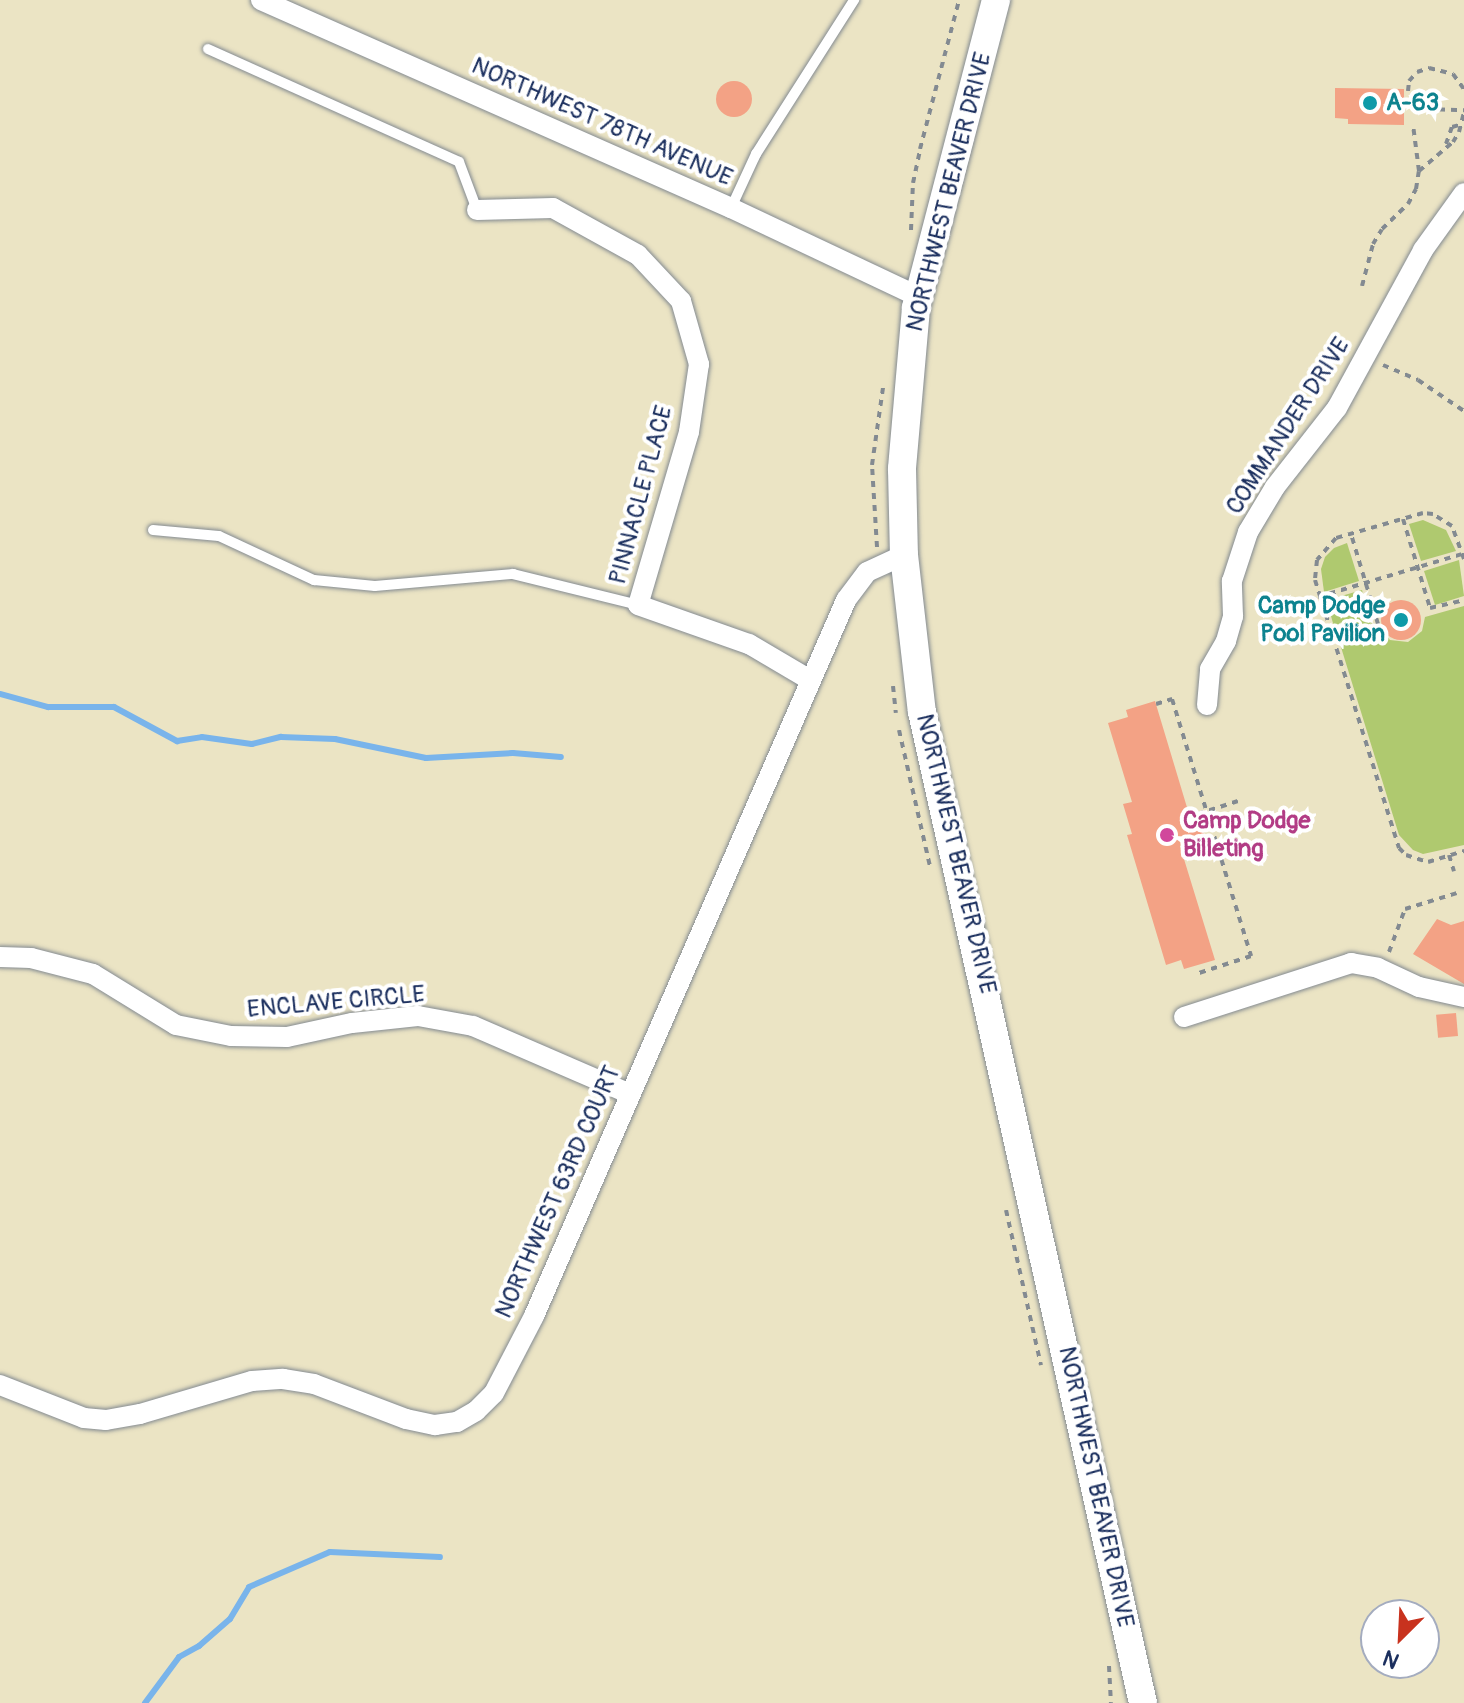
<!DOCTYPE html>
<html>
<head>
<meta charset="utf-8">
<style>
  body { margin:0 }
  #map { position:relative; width:1464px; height:1703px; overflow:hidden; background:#ebe4c4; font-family:Pangolin,sans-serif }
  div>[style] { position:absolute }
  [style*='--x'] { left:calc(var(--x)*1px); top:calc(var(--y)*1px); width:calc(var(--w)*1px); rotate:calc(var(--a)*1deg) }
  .green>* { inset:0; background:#afc96f; transform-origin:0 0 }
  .stream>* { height:6px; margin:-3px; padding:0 3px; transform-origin:3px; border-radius:3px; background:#79b4eb }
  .building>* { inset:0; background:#f3a285; transform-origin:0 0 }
  .round { border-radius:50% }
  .path>* { height:4px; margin-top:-2px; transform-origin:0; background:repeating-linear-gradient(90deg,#838a91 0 6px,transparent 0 12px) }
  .roads { filter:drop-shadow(0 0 2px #838a91) drop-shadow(0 0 2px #838a91) }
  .lane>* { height:10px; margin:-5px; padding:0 5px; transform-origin:5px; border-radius:5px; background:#fff }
  .street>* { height:20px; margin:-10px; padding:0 10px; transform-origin:10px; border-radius:10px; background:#fff }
  .secondary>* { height:28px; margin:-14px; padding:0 14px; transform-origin:14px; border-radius:14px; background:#fff }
  .dots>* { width:22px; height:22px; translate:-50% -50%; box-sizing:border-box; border:4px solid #fff; border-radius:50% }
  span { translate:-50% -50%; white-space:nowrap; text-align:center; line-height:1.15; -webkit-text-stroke:8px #fff; paint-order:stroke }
  .culture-label { font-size:24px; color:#0d838f; font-weight:700 }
  .left { translate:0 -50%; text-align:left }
  .right { translate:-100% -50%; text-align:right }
  .street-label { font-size:24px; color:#1b2f5e }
  .hotel-label { font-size:24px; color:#b23c85; font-weight:700 }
  .north { position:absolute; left:1360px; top:1599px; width:80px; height:80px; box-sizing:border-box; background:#fff; border:2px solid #a4acbf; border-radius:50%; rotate:204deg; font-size:22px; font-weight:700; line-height:32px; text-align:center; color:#1b2f5e }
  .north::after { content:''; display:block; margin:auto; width:28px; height:36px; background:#c8321e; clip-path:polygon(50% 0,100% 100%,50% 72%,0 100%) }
</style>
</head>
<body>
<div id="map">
  <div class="green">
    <i style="clip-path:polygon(1423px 520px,1446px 530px,1456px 551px,1421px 561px,1409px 524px)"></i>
    <i style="clip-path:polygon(1347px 543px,1359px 581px,1324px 592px,1321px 569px,1325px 557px,1334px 548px)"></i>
    <i style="clip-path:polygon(1459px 560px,1464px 596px,1435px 605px,1424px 571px)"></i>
    <i style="left:1362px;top:590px;width:35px;height:37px;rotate:74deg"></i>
    <i style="clip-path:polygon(1464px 606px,1464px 845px,1423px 854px,1413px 850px,1399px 835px,1340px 644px,1382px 631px,1390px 640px,1408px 642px,1422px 631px,1425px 617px)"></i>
  </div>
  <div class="stream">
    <i style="--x:0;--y:694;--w:50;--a:15.2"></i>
    <i style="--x:48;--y:707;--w:66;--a:0"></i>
    <i style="--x:114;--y:707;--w:72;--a:28.4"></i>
    <i style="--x:177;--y:741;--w:25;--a:-9"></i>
    <i style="--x:202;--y:737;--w:50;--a:8"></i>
    <i style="--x:252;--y:744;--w:30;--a:-14"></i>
    <i style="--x:281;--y:737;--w:54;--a:2.1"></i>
    <i style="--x:335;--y:739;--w:93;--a:11.8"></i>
    <i style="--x:426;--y:758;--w:87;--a:-3.3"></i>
    <i style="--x:513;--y:753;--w:48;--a:4.8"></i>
    <i style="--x:145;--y:1703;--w:57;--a:-53.5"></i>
    <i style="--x:179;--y:1657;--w:23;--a:-29"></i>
    <i style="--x:199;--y:1646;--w:41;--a:-41.1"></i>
    <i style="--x:230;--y:1619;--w:37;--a:-59"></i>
    <i style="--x:249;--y:1587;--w:88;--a:-23.4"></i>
    <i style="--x:330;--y:1552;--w:110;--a:2.6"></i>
  </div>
  <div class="building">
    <i class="round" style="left:716px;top:81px;width:36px;height:36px"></i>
    <i style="clip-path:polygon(1335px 88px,1404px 89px,1404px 125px,1348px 124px,1348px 119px,1335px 118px)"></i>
    <i class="round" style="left:1381px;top:600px;width:40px;height:40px"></i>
    <i style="clip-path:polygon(1155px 701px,1189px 814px,1197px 812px,1205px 838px,1180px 846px,1215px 960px,1184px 969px,1181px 960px,1166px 965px,1127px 835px,1132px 834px,1123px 804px,1132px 802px,1108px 723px,1128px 717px,1126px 710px)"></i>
    <i style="clip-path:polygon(1437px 919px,1451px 925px,1464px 921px,1464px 984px,1413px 954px)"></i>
    <i style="left:1456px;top:1013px;width:23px;height:20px;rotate:85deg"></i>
  </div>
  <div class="path">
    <i style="--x:1408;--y:91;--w:10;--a:-84"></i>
    <i style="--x:1409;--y:81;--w:12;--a:-48"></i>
    <i style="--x:1417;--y:72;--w:13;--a:-18"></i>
    <i style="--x:1429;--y:68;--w:25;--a:14"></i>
    <i style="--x:1453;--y:74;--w:19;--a:54"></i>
    <i style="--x:1427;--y:109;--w:37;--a:2"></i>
    <i style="--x:1446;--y:144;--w:18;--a:-71"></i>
    <i style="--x:1452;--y:127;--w:7;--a:-16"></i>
    <i style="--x:1419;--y:171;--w:45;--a:-40.5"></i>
    <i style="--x:1453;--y:142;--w:12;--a:-59"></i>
    <i style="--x:1459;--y:132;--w:21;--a:-76"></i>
    <i style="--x:911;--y:230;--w:47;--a:-87.6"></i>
    <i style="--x:913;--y:183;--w:35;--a:-78"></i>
    <i style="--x:920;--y:149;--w:154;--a:-75.3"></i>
    <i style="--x:1362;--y:286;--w:43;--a:-75.3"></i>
    <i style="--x:1373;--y:244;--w:17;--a:-59"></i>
    <i style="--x:1382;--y:229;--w:36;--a:-44"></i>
    <i style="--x:1408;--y:204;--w:17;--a:-62"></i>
    <i style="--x:1416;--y:189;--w:18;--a:-81"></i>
    <i style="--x:1419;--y:171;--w:46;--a:-97.4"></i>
    <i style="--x:1383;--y:365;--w:38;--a:23"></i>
    <i style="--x:1418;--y:380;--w:55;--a:34"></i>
    <i style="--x:1403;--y:519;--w:93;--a:73.1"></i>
    <i style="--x:1430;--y:608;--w:35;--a:-13"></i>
    <i style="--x:877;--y:547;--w:82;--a:-93.5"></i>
    <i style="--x:872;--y:465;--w:78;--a:-81.9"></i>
    <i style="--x:1464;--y:559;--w:35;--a:-110"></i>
    <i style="--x:1452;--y:526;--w:22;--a:-148"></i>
    <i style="--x:1433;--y:514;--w:10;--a:-174"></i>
    <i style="--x:1423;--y:513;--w:91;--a:164"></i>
    <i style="--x:1336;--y:538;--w:29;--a:131"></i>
    <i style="--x:1317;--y:560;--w:20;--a:96"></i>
    <i style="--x:1315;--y:580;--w:281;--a:72.6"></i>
    <i style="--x:1399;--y:848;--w:10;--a:45"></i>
    <i style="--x:1406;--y:855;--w:23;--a:18"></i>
    <i style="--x:1428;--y:862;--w:38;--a:-17"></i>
    <i style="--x:1318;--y:597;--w:150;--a:-16.6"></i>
    <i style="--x:1332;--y:639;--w:48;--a:-18.1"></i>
    <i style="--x:1378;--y:624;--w:94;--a:-106.7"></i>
    <i style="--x:893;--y:686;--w:27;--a:84"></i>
    <i style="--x:1156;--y:704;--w:17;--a:-17"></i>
    <i style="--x:1172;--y:699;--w:269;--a:72.9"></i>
    <i style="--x:1251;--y:956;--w:58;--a:161.9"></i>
    <i style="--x:899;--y:730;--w:139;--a:77.2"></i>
    <i style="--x:1198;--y:814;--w:42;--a:-18"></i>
    <i style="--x:1449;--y:855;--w:17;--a:73"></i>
    <i style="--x:1389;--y:952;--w:46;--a:-69.6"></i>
    <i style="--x:1405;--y:909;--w:54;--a:-17.1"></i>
    <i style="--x:1006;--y:1210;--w:159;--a:77.3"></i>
    <i style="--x:1109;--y:1666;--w:37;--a:87"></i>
  </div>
  <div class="roads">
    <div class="lane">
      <i style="--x:208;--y:49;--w:275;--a:24.2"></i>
      <i style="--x:459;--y:162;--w:51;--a:69.4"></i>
      <i style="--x:731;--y:208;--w:60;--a:-65.2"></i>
      <i style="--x:756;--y:154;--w:183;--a:-57.5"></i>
      <i style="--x:153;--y:530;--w:66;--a:5.2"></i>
      <i style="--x:219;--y:536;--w:105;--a:24.9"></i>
      <i style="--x:314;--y:580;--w:61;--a:5.6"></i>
      <i style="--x:375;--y:586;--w:139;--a:-5"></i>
      <i style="--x:513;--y:574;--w:129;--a:13.9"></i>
    </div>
    <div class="street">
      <i style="--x:261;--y:0;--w:514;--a:23.87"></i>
      <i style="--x:731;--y:208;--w:208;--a:25.3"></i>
      <i style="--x:477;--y:210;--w:76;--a:-1.5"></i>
      <i style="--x:553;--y:208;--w:97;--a:28.9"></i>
      <i style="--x:638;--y:255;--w:63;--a:46.9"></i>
      <i style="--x:681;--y:301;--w:66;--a:74.1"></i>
      <i style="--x:699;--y:364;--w:69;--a:98.4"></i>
      <i style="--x:689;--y:432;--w:180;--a:106.4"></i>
      <i style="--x:638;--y:605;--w:118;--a:19.4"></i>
      <i style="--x:749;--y:644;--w:71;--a:30.5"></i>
      <i style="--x:1207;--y:705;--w:36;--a:-85"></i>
      <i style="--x:1210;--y:669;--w:32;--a:-60"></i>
      <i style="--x:1226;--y:641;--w:26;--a:-74"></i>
      <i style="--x:1233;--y:616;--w:35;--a:-92"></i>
      <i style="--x:1232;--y:581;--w:52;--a:-71.9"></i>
      <i style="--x:1248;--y:532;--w:52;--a:-59"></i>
      <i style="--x:1275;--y:487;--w:100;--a:-51.9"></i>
      <i style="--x:1337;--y:408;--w:180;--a:-61.4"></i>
      <i style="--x:1423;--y:250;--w:70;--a:-54.3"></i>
      <i style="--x:0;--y:957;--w:31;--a:2"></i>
      <i style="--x:31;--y:958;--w:64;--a:14.5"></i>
      <i style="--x:93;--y:974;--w:97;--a:31.6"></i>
      <i style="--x:176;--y:1025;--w:56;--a:11.3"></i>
      <i style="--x:231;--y:1036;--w:56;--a:1"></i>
      <i style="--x:287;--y:1037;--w:66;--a:-12.2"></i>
      <i style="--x:352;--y:1023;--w:66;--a:-6.1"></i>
      <i style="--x:418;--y:1016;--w:56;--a:10.3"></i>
      <i style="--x:473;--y:1026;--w:171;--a:23.4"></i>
      <i style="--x:1184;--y:1017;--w:176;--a:-17.9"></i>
      <i style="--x:1351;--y:963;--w:27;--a:10"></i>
      <i style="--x:1378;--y:968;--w:45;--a:24.9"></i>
      <i style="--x:1419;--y:987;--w:46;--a:12.5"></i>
      <i style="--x:0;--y:1385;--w:90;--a:21.4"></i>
      <i style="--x:84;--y:1418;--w:22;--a:5"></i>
      <i style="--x:106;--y:1420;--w:35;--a:-10"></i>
      <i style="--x:140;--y:1414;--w:117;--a:-16.4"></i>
      <i style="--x:252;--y:1381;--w:31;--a:-4"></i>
      <i style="--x:283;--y:1379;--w:31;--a:9"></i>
      <i style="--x:314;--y:1384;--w:98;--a:20.8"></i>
      <i style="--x:406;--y:1419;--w:30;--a:12"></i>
      <i style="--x:435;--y:1425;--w:22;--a:-8"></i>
      <i style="--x:457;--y:1422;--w:22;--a:-30"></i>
      <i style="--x:476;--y:1411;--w:25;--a:-45"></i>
      <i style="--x:494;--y:1393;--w:87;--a:-62.5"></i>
      <i style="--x:534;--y:1316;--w:781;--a:-66.45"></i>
      <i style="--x:846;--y:600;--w:35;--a:-53"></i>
      <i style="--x:867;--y:572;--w:41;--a:-24.7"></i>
    </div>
    <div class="secondary">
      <i style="--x:996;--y:0;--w:318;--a:104.6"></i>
      <i style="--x:916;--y:308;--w:162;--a:95"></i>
      <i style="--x:902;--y:469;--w:86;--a:88.7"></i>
      <i style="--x:904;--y:555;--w:158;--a:83.5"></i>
      <i style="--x:922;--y:712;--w:1015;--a:77.43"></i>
    </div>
  </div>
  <div class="dots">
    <i style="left:1370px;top:103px;background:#0f9aa8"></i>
    <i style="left:1401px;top:620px;background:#0f9aa8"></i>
    <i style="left:1167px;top:835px;background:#d1479c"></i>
  </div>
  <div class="culture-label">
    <span class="left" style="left:1386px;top:103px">A-63</span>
    <span class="right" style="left:1385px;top:620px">Camp Dodge<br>Pool Pavilion</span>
  </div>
  <div class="street-label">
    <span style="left:602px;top:122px;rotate:24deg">NORTHWEST 78TH AVENUE</span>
    <span style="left:949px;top:192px;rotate:-76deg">NORTHWEST BEAVER DRIVE</span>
    <span style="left:1288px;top:426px;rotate:-57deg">COMMANDER DRIVE</span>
    <span style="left:641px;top:495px;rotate:-75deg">PINNACLE PLACE</span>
    <span style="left:956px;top:854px;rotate:77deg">NORTHWEST BEAVER DRIVE</span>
    <span style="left:336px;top:1002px;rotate:-5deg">ENCLAVE CIRCLE</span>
    <span style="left:558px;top:1192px;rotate:-66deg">NORTHWEST 63RD COURT</span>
    <span style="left:1096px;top:1487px;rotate:78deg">NORTHWEST BEAVER DRIVE</span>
  </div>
  <div class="hotel-label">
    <span class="left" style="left:1183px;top:835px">Camp Dodge<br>Billeting</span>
  </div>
  <div class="north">N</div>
</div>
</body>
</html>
